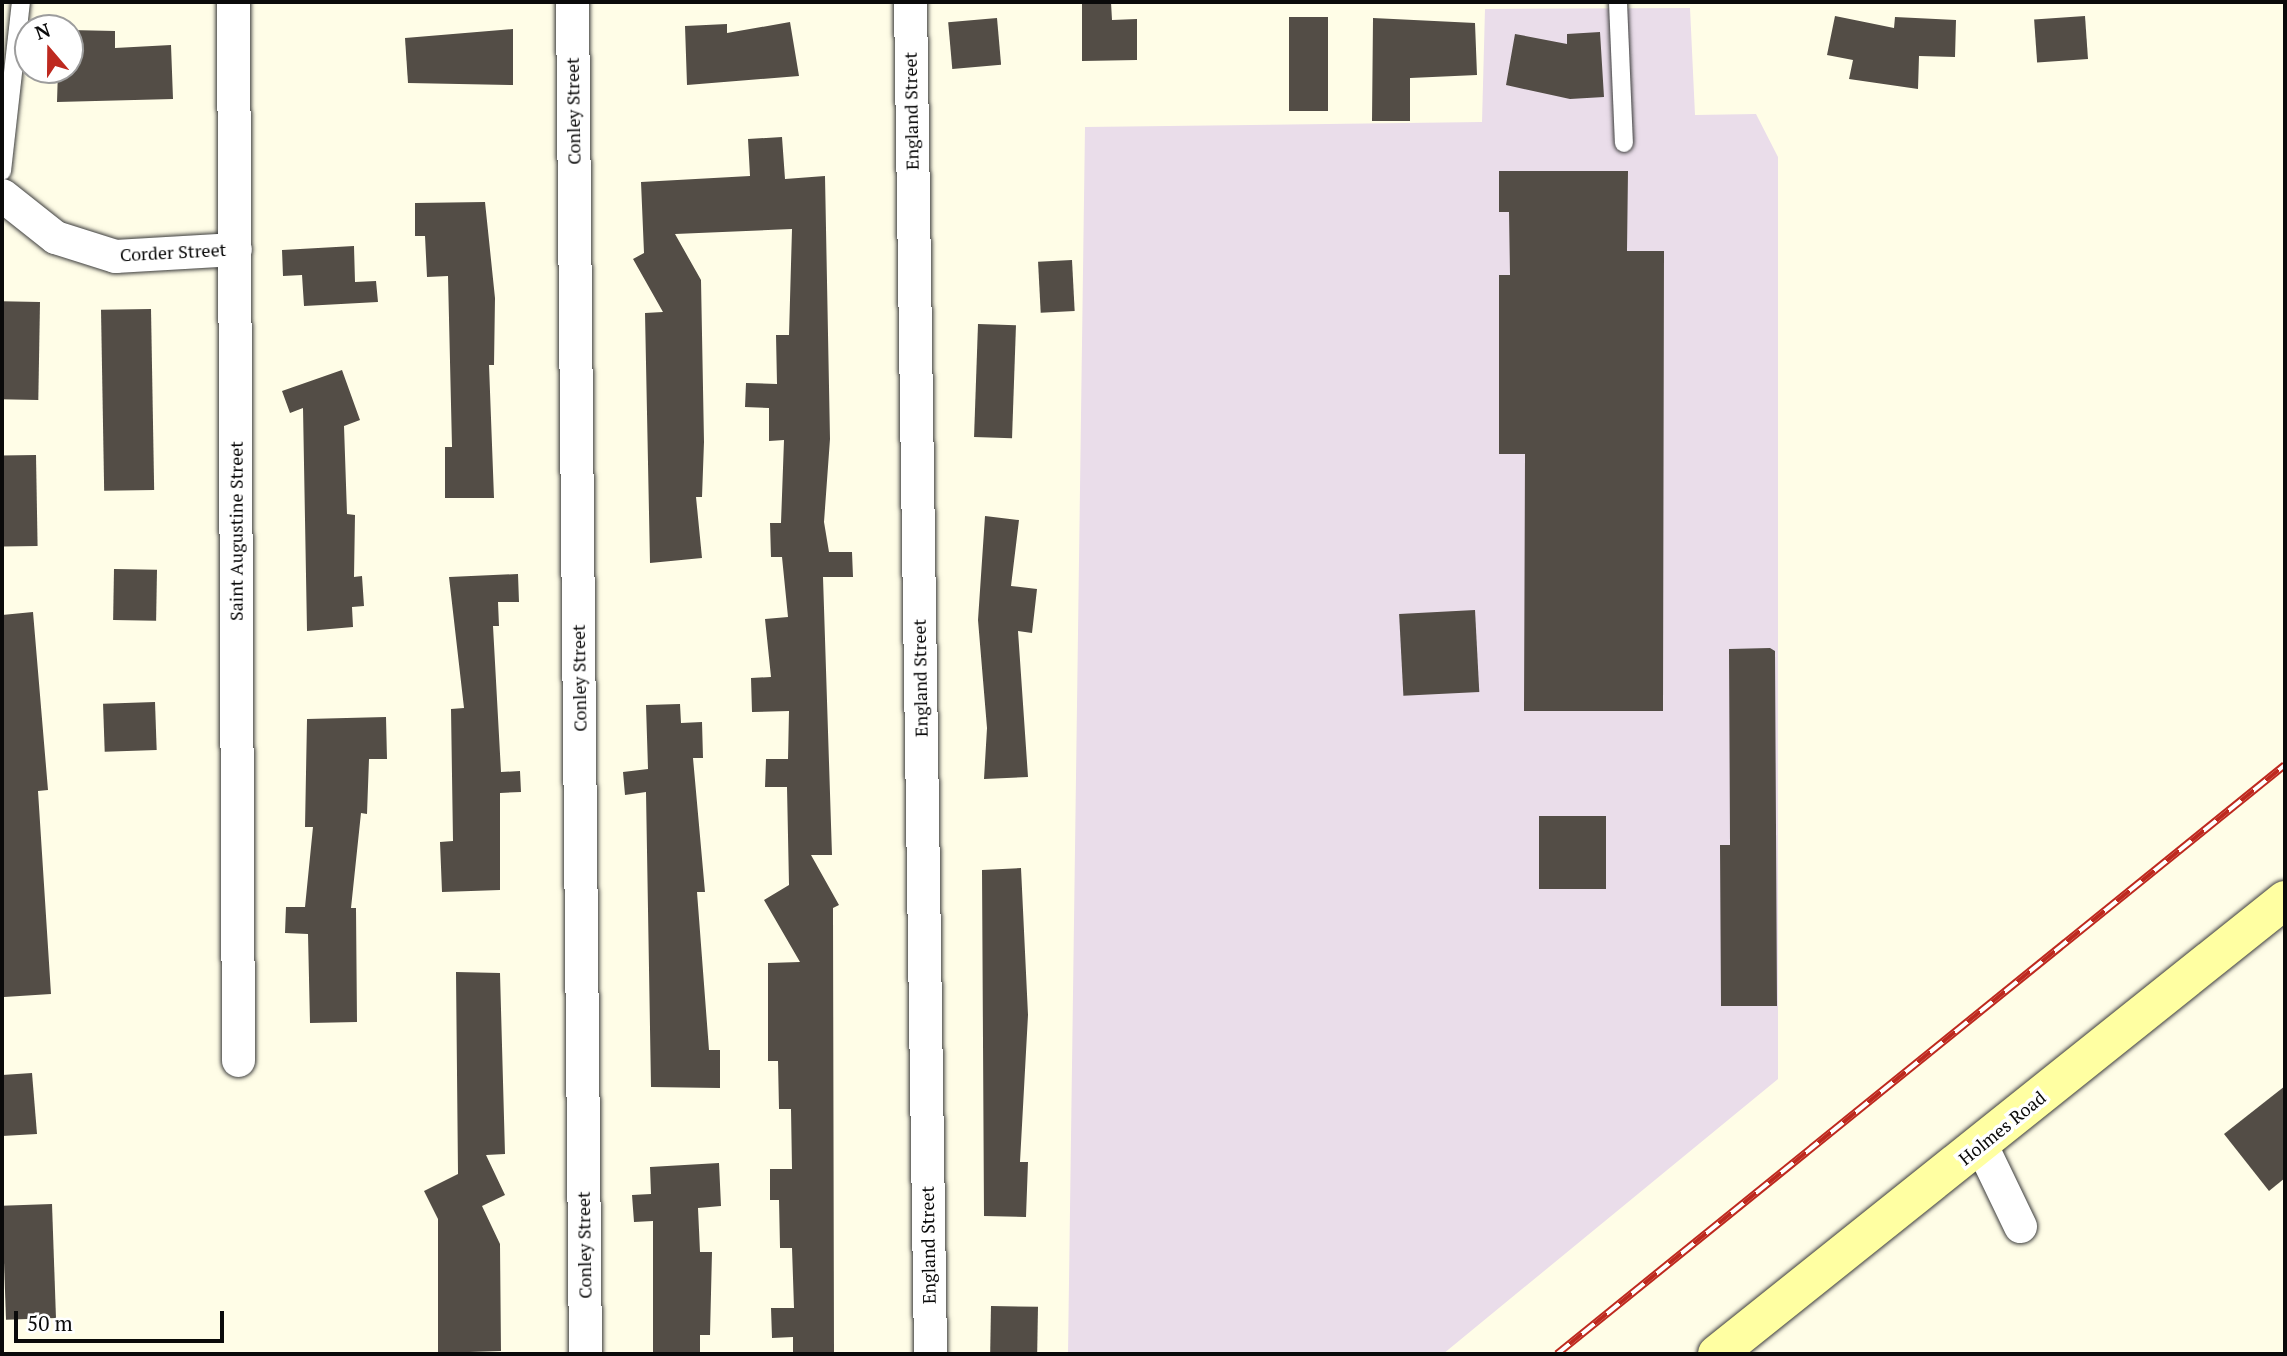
<!DOCTYPE html>
<html>
<head>
<meta charset="utf-8">
<style>
  body { margin:0 }
  #map { position:relative; width:2287px; height:1356px; overflow:hidden; background:#fffde7; font-family:"PT Serif",serif }
  div>[style] { position:absolute }
  [style*='--x'] { left:calc(var(--x)*1px); top:calc(var(--y)*1px); width:calc(var(--w)*1px); rotate:calc(var(--a)*1deg) }
  .industrial>* { inset:0; background:#eaddea }
  .building>* { inset:0; background:#534d46; transform-origin:0 0 }
  .roads { filter:drop-shadow(0 0 2px #3d3d3d) drop-shadow(0 0 2px #3d3d3d) }
  .lane>* { height:18px; margin:-9px; padding:0 9px; transform-origin:9px; border-radius:9px; background:#fff }
  .street>* { height:33px; margin:-16.5px; padding:0 16.5px; transform-origin:16.5px; border-radius:16.5px; background:#fff }
  .secondary>* { height:38px; margin:-19px; padding:0 19px; transform-origin:19px; border-radius:19px; background:#ffffa2 }
  .rail>* { height:8px; margin-top:-4px; transform-origin:0; background:repeating-linear-gradient(90deg,#fff 0 16px,#be291f 0 32px); box-sizing:border-box; border-block:2px solid #be291f }
  span { translate:-50% -50%; white-space:nowrap; text-align:center; line-height:1.15; -webkit-text-stroke:7px #fff; paint-order:stroke }
  .street-label { font-size:18px; color:#0a0a0a }
  .frame { position:absolute; inset:0; border:4px solid #0a0a0a; pointer-events:none }
  .north { position:absolute; left:14px; top:14px; width:70px; height:70px; box-sizing:border-box; background:#fff; border:2px solid #9d9d9d; border-radius:50%; rotate:340deg; font-size:19px; font-weight:700; line-height:28px; text-align:center; color:#0a0a0a }
  .north::after { content:''; display:block; margin:auto; width:24px; height:32px; background:#be291f; clip-path:polygon(50% 0,100% 100%,50% 72%,0 100%) }
  .scale { position:absolute; left:14px; top:1311px; width:210px; height:32px; box-sizing:border-box; border:4px solid #0a0a0a; border-top:0; padding-left:9px; font-size:21px; line-height:24px; white-space:nowrap; color:#0a0a0a; -webkit-text-stroke:5px #fff; paint-order:stroke }
</style>
</head>
<body>
<div id="map">
  <div class="industrial">
    <i style="clip-path:polygon(1690px 8px,1695px 115px,1756px 114px,1778px 157px,1778px 1079px,1443px 1354px,1068px 1354px,1085px 127px,1482px 122px,1485px 9px)"></i>
  </div>
  <div class="building">
    <i style="clip-path:polygon(1082px 2px,1111px 2px,1112px 20px,1137px 19px,1137px 60px,1082px 61px)"></i>
    <i style="clip-path:polygon(1835px 16px,1894px 28px,1895px 17px,1956px 20px,1955px 57px,1919px 56px,1918px 89px,1849px 79px,1853px 60px,1827px 55px)"></i>
    <i style="left:2085px;top:16px;width:43px;height:51px;rotate:86deg"></i>
    <i style="left:1289px;top:17px;width:39px;height:94px"></i>
    <i style="left:997px;top:18px;width:47px;height:49px;rotate:85deg"></i>
    <i style="clip-path:polygon(1373px 18px,1475px 23px,1477px 75px,1410px 78px,1410px 121px,1372px 121px)"></i>
    <i style="clip-path:polygon(790px 22px,799px 76px,687px 85px,685px 26px,727px 24px,727px 33px)"></i>
    <i style="clip-path:polygon(513px 29px,513px 85px,408px 83px,405px 38px)"></i>
    <i style="clip-path:polygon(70px 30px,115px 31px,115px 48px,171px 45px,173px 99px,57px 102px,58px 70px,70px 70px)"></i>
    <i style="clip-path:polygon(1600px 32px,1604px 97px,1570px 99px,1506px 85px,1515px 34px,1567px 44px,1567px 34px)"></i>
    <i style="clip-path:polygon(782px 137px,785px 179px,825px 176px,830px 439px,824px 522px,829px 552px,852px 552px,853px 577px,823px 577px,832px 855px,811px 855px,839px 905px,833px 908px,834px 1354px,793px 1354px,793px 1337px,772px 1338px,771px 1308px,794px 1308px,792px 1248px,780px 1248px,779px 1200px,770px 1200px,770px 1169px,792px 1169px,791px 1109px,779px 1109px,778px 1061px,768px 1061px,768px 963px,800px 962px,764px 900px,789px 885px,787px 787px,765px 787px,766px 759px,788px 759px,789px 711px,752px 712px,751px 678px,771px 677px,765px 619px,788px 617px,782px 557px,771px 557px,770px 523px,781px 523px,784px 440px,769px 441px,769px 408px,745px 407px,746px 383px,777px 384px,776px 335px,789px 335px,792px 229px,675px 234px,701px 280px,704px 442px,702px 497px,696px 497px,702px 558px,650px 563px,645px 313px,663px 312px,633px 259px,644px 253px,641px 182px,750px 176px,748px 139px)"></i>
    <i style="clip-path:polygon(1499px 171px,1628px 171px,1627px 251px,1664px 251px,1663px 711px,1524px 711px,1525px 454px,1499px 454px,1499px 275px,1510px 275px,1509px 212px,1499px 212px)"></i>
    <i style="clip-path:polygon(485px 202px,495px 298px,494px 365px,489px 365px,494px 498px,445px 498px,445px 447px,452px 447px,448px 276px,427px 277px,425px 236px,415px 236px,415px 203px)"></i>
    <i style="clip-path:polygon(354px 246px,355px 282px,376px 281px,378px 302px,304px 306px,302px 275px,283px 276px,282px 250px)"></i>
    <i style="left:1072px;top:260px;width:51px;height:34px;rotate:87deg"></i>
    <i style="left:40px;top:302px;width:98px;height:38px;rotate:91deg"></i>
    <i style="left:151px;top:309px;width:181px;height:50px;rotate:89deg"></i>
    <i style="left:978px;top:324px;width:38px;height:113px;rotate:2deg"></i>
    <i style="clip-path:polygon(342px 370px,360px 420px,344px 426px,347px 514px,355px 515px,354px 577px,362px 576px,364px 606px,352px 607px,353px 627px,307px 631px,303px 408px,290px 413px,282px 391px)"></i>
    <i style="left:36px;top:455px;width:91px;height:34px;rotate:89deg"></i>
    <i style="clip-path:polygon(985px 516px,1019px 520px,1011px 586px,1037px 589px,1032px 633px,1018px 631px,1028px 777px,984px 779px,987px 728px,978px 620px)"></i>
    <i style="left:114px;top:569px;width:43px;height:51px;rotate:1deg"></i>
    <i style="clip-path:polygon(518px 574px,519px 602px,498px 602px,499px 626px,493px 626px,501px 772px,520px 771px,521px 792px,500px 793px,500px 890px,442px 892px,440px 842px,453px 841px,451px 709px,464px 708px,449px 577px)"></i>
    <i style="left:1475px;top:610px;width:82px;height:76px;rotate:87deg"></i>
    <i style="clip-path:polygon(33px 612px,48px 790px,38px 791px,51px 994px,4px 997px,2px 615px)"></i>
    <i style="clip-path:polygon(1770px 648px,1775px 651px,1777px 1006px,1721px 1006px,1720px 845px,1730px 845px,1729px 649px)"></i>
    <i style="left:155px;top:702px;width:48px;height:52px;rotate:88deg"></i>
    <i style="clip-path:polygon(680px 704px,681px 723px,702px 722px,703px 758px,693px 758px,705px 892px,697px 892px,709px 1050px,720px 1050px,720px 1088px,651px 1087px,646px 792px,625px 795px,623px 772px,648px 769px,646px 705px)"></i>
    <i style="clip-path:polygon(386px 717px,387px 759px,369px 759px,367px 814px,361px 813px,351px 908px,356px 908px,357px 1022px,310px 1023px,308px 934px,285px 933px,286px 907px,305px 907px,313px 827px,305px 827px,307px 719px)"></i>
    <i style="left:1606px;top:816px;width:73px;height:67px;rotate:90deg"></i>
    <i style="clip-path:polygon(1021px 868px,1028px 1015px,1020px 1162px,1028px 1162px,1026px 1217px,984px 1216px,982px 870px)"></i>
    <i style="clip-path:polygon(456px 972px,500px 973px,505px 1154px,486px 1155px,505px 1195px,482px 1206px,500px 1244px,501px 1351px,438px 1353px,438px 1219px,424px 1191px,458px 1174px)"></i>
    <i style="clip-path:polygon(32px 1073px,37px 1134px,2px 1136px,2px 1075px)"></i>
    <i style="clip-path:polygon(2285px 1086px,2285px 1178px,2269px 1191px,2224px 1134px)"></i>
    <i style="clip-path:polygon(719px 1163px,721px 1206px,698px 1208px,700px 1252px,712px 1252px,710px 1335px,700px 1335px,700px 1353px,653px 1352px,653px 1221px,634px 1222px,632px 1195px,651px 1194px,650px 1167px)"></i>
    <i style="left:52px;top:1204px;width:114px;height:50px;rotate:88deg"></i>
    <i style="left:991px;top:1306px;width:47px;height:48px;rotate:1deg"></i>
  </div>
  <div class="roads">
    <div class="lane">
      <i style="--x:1618;--y:2;--w:141;--a:87.6"></i>
      <i style="--x:2;--y:171;--w:170;--a:-83.6"></i>
    </div>
    <div class="street">
      <i style="--x:233;--y:2;--w:1058;--a:89.73"></i>
      <i style="--x:572;--y:2;--w:1352;--a:89.45"></i>
      <i style="--x:910;--y:2;--w:1352;--a:89.15"></i>
      <i style="--x:2;--y:195;--w:68;--a:38.4"></i>
      <i style="--x:55;--y:237;--w:63;--a:17.6"></i>
      <i style="--x:115;--y:256;--w:120;--a:-3.3"></i>
      <i style="--x:1981;--y:1145;--w:90;--a:64.3"></i>
    </div>
    <div class="secondary">
      <i style="--x:1717;--y:1354;--w:727;--a:-38.64"></i>
    </div>
  </div>
  <div class="rail">
    <i style="--x:1557;--y:1354;--w:936;--a:-38.98"></i>
  </div>
  <div class="street-label">
    <span style="left:573px;top:111px;rotate:-91deg">Conley Street</span>
    <span style="left:911px;top:111px;rotate:-91deg">England Street</span>
    <span style="left:173px;top:252px;rotate:-3deg">Corder Street</span>
    <span style="left:236px;top:531px;rotate:-90deg">Saint Augustine Street</span>
    <span style="left:579px;top:678px;rotate:-91deg">Conley Street</span>
    <span style="left:920px;top:678px;rotate:-91deg">England Street</span>
    <span style="left:2002px;top:1128px;rotate:-39deg">Holmes Road</span>
    <span style="left:584px;top:1245px;rotate:-91deg">Conley Street</span>
    <span style="left:928px;top:1245px;rotate:-91deg">England Street</span>
  </div>
  <div class="frame"></div>
  <div class="north">N</div>
  <div class="scale">50 m</div>
</div>
</body>
</html>
